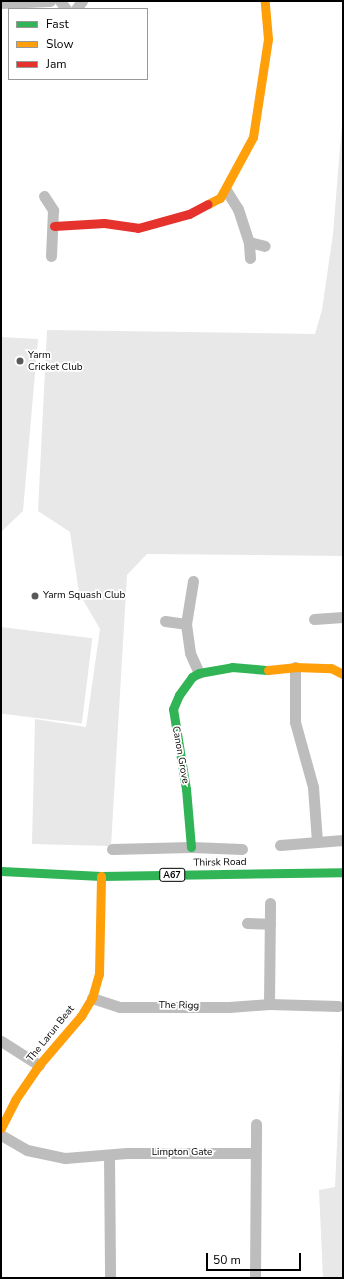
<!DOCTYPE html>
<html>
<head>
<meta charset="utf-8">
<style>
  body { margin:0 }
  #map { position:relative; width:344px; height:1279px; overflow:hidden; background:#fff; font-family:"Nunito Sans",sans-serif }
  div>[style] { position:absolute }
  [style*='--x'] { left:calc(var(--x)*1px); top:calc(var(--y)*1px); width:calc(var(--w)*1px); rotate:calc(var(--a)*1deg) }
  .green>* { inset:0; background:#e8e8e8; transform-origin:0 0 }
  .street>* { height:11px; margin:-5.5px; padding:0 5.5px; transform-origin:5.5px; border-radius:5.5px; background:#bdbdbd }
  .fast>* { height:9px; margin:-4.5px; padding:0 4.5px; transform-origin:4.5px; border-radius:4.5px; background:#30b455 }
  .slow>* { height:9px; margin:-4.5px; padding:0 4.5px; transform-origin:4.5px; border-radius:4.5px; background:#ff9f0a }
  .jam>* { height:9px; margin:-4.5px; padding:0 4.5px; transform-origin:4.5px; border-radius:4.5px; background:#e5322d }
  .dots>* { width:11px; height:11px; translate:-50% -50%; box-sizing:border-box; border:2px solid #fff; border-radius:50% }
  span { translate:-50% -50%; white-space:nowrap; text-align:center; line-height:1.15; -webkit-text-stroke:3.5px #fff; paint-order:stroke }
  .shield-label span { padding:1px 3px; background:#fff; border:1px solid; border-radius:3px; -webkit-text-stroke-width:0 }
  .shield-label { font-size:9px; color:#000; font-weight:700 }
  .poi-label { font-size:10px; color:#000 }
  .left { translate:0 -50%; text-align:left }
  .street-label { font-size:10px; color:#000 }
  .frame { position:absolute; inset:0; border:2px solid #000; pointer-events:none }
  .legend { position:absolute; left:8px; top:8px; width:140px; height:72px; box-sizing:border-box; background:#fff; border:1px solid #999; margin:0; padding:5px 7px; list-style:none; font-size:12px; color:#000 }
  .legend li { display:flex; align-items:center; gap:8px; height:20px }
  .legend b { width:20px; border:1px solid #999 }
  .scale { position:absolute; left:206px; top:1253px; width:95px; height:18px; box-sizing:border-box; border:2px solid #000; border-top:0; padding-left:5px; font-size:12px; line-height:14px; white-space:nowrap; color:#000; -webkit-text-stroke:3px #fff; paint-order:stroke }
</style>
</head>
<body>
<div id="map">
  <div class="green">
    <i style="clip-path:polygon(343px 111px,343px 556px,147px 554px,127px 575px,111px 846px,32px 844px,35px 719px,86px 727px,100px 629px,79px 593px,70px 532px,38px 511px,47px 330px,315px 334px,322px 310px,333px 234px)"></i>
    <i style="clip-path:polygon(1px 337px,38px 339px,23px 511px,1px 532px)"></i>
    <i style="left:1px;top:627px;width:92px;height:86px;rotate:7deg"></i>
    <i style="clip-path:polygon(342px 1037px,343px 1278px,323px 1278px,319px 1190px,335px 1187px)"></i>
  </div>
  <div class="street">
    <i style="--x:60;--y:1;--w:10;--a:53"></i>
    <i style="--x:1;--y:3;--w:49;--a:-2.3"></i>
    <i style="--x:76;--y:9;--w:10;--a:-53"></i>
    <i style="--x:226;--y:190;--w:22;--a:58"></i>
    <i style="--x:238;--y:209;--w:35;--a:72"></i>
    <i style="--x:44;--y:196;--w:17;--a:57"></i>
    <i style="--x:53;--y:210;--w:46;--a:92.5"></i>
    <i style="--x:250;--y:258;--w:16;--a:-94"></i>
    <i style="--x:249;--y:242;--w:16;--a:14"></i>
    <i style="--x:193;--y:581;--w:44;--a:99.2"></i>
    <i style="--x:186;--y:624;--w:29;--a:82"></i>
    <i style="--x:190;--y:653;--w:22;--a:66"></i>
    <i style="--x:314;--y:619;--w:29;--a:-4"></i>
    <i style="--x:165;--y:621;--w:21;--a:8"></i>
    <i style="--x:295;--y:667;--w:55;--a:90"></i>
    <i style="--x:295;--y:722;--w:67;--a:74.5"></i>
    <i style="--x:313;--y:787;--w:54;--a:85.8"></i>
    <i style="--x:280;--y:845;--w:63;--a:-4.5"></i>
    <i style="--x:112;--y:849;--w:79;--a:-1.5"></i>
    <i style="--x:191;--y:847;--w:51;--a:2.2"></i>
    <i style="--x:247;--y:923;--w:23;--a:2"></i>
    <i style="--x:92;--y:998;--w:29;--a:18"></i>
    <i style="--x:120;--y:1007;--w:109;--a:0"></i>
    <i style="--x:229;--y:1007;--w:40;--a:-4.3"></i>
    <i style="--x:269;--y:1004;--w:69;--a:1.7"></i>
    <i style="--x:269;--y:1004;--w:101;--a:-89.4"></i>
    <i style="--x:1;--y:1041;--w:45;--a:32.3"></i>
    <i style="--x:1;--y:1135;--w:30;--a:30"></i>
    <i style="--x:27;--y:1150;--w:39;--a:12"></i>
    <i style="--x:65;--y:1158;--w:62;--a:-4.6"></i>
    <i style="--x:127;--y:1153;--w:128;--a:0"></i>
    <i style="--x:109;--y:1155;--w:123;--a:89.5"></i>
    <i style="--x:255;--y:1278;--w:154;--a:-89.6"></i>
  </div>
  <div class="fast">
    <i style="--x:191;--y:847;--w:58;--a:-94.9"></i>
    <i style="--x:186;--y:789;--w:81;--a:-99.2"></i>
    <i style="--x:173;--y:709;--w:15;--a:-67"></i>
    <i style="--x:179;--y:695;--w:22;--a:-54"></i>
    <i style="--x:192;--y:677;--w:8;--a:-30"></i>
    <i style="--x:199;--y:673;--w:34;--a:-10"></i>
    <i style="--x:232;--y:667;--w:36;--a:5"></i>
    <i style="--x:1;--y:871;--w:100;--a:2.9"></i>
    <i style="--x:101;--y:876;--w:242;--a:-0.9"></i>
  </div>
  <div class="slow">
    <i style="--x:208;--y:204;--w:13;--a:-27"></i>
    <i style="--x:220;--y:198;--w:69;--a:-61.6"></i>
    <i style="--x:253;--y:137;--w:99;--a:-81.3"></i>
    <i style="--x:268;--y:39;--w:38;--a:-95"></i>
    <i style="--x:268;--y:670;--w:27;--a:-6"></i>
    <i style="--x:295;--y:667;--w:36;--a:2"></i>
    <i style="--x:331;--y:668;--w:13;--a:27"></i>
    <i style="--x:1;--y:1128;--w:31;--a:-63"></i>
    <i style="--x:15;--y:1100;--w:42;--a:-55.6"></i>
    <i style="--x:39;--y:1065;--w:65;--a:-49.4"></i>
    <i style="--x:81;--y:1016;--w:21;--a:-59"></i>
    <i style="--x:92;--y:998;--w:25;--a:-74"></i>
    <i style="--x:99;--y:974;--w:98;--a:-88.8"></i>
  </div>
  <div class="jam">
    <i style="--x:54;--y:226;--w:50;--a:-3.4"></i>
    <i style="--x:104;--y:223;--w:34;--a:8"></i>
    <i style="--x:138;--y:228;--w:53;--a:-15.4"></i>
    <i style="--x:189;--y:214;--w:21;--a:-28"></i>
  </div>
  <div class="dots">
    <i style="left:20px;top:361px;background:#595959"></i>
    <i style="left:35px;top:596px;background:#595959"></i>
  </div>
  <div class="shield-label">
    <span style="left:172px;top:875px">A67</span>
  </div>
  <div class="poi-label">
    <span class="left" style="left:28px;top:361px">Yarm<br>Cricket Club</span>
    <span class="left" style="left:43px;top:596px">Yarm Squash Club</span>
  </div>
  <div class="street-label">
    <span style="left:180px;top:755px;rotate:80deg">Canon Grove</span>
    <span style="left:220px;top:863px;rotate:-1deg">Thirsk Road</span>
    <span style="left:179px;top:1006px;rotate:1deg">The Rigg</span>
    <span style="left:51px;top:1034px;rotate:-51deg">The Larun Beat</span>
    <span style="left:182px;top:1153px">Limpton Gate</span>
  </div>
  <div class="frame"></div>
  <ul class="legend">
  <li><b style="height:5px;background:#30b455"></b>Fast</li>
  <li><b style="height:5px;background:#ff9f0a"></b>Slow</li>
  <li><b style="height:5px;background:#e5322d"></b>Jam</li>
  </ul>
  <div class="scale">50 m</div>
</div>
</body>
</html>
